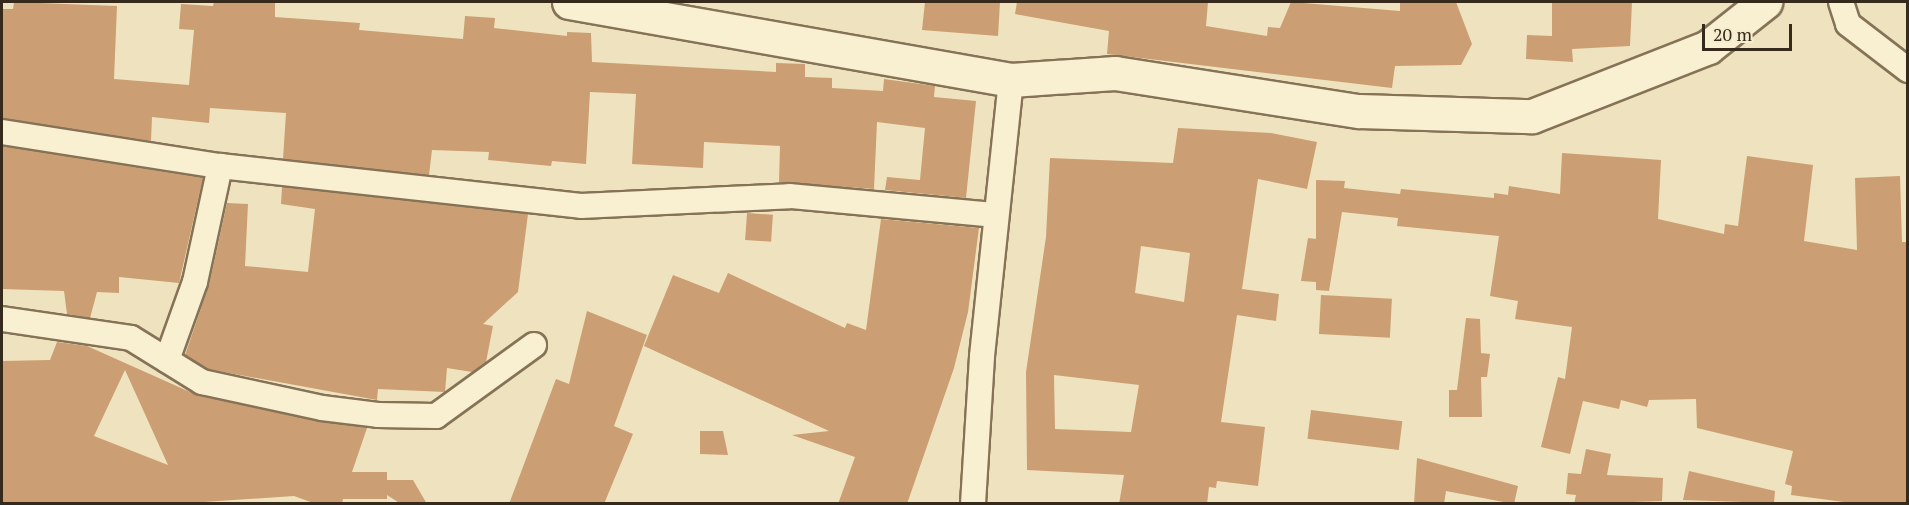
<!DOCTYPE html>
<html>
<head>
<meta charset="utf-8">
<style>
  body { margin:0 }
  #map { position:relative; width:1909px; height:505px; overflow:hidden; background:#eee3be; font-family:"PT Serif",serif }
  div>[style] { position:absolute }
  [style*='--x'] { left:calc(var(--x)*1px); top:calc(var(--y)*1px); width:calc(var(--w)*1px); rotate:calc(var(--a)*1deg) }
  .building>* { inset:0; background:#cc9e73; transform-origin:0 0 }
  .roads { filter:drop-shadow(2px 0 #867357) drop-shadow(-2px 0 #867357) drop-shadow(0 2px #867357) drop-shadow(0 -2px #867357) }
  .street>* { height:24px; margin:-12px; padding:0 12px; transform-origin:12px; border-radius:12px; background:#f9efd1 }
  .secondary>* { height:33px; margin:-16.5px; padding:0 16.5px; transform-origin:16.5px; border-radius:16.5px; background:#f9efd1 }
  span { translate:-50% -50%; white-space:nowrap; text-align:center; line-height:1.15; -webkit-text-stroke:4.5px #f5eccd; paint-order:stroke }
  .frame { position:absolute; inset:0; border:3px solid #352a1b; pointer-events:none }
  .scale { position:absolute; left:1702px; top:24px; width:90px; height:27px; box-sizing:border-box; border:3px solid #352a1b; border-top:0; padding-left:8px; font-size:18px; line-height:21px; white-space:nowrap; color:#352a1b; -webkit-text-stroke:4px #f5eccd; paint-order:stroke }
</style>
</head>
<body>
<div id="map">
  <div class="building">
    <div style="clip-path:polygon(14px 2px,117px 6px,114px 79px,189px 85px,194px 30px,179px 29px,181px 4px,213px 6px,214px 2px,275px 2px,275px 17px,360px 23px,359px 30px,463px 39px,465px 16px,495px 18px,494px 28px,567px 36px,567px 32px,591px 33px,592px 62px,776px 72px,776px 63px,805px 64px,805px 77px,832px 78px,832px 88px,883px 91px,884px 79px,935px 86px,934px 97px,976px 101px,966px 198px,885px 190px,887px 177px,920px 180px,925px 128px,877px 122px,874px 189px,779px 182px,780px 146px,704px 142px,703px 168px,632px 164px,636px 94px,590px 92px,586px 164px,552px 161px,551px 166px,488px 160px,489px 152px,432px 150px,429px 175px,283px 159px,286px 113px,210px 108px,209px 123px,152px 117px,151px 141px,2px 118px,2px 9px,13px 9px)"></div>
    <div style="clip-path:polygon(925px 2px,1000px 2px,998px 36px,922px 30px)"></div>
    <div style="clip-path:polygon(1017px 2px,1208px 2px,1206px 26px,1267px 36px,1268px 27px,1280px 28px,1291px 2px,1400px 11px,1400px 2px,1456px 2px,1472px 44px,1461px 65px,1395px 66px,1392px 88px,1107px 54px,1109px 31px,1015px 14px)"></div>
    <div style="clip-path:polygon(1552px 2px,1632px 2px,1630px 46px,1572px 49px,1573px 62px,1526px 59px,1527px 35px,1552px 36px)"></div>
    <div style="clip-path:polygon(evenodd,1178px 128px,1271px 133px,1317px 142px,1307px 189px,1258px 179px,1242px 289px,1279px 294px,1276px 321px,1237px 315px,1221px 422px,1265px 427px,1258px 486px,1217px 481px,1216px 488px,1209px 487px,1207px 504px,1119px 504px,1124px 475px,1027px 470px,1026px 372px,1046px 237px,1050px 158px,1173px 163px,1178px 128px,1141px 246px,1190px 253px,1184px 302px,1135px 293px,1141px 246px,1178px 128px,1054px 375px,1139px 385px,1131px 432px,1055px 429px,1054px 375px)"></div>
    <div style="clip-path:polygon(2px 146px,203px 178px,179px 283px,119px 277px,119px 293px,97px 292px,90px 318px,67px 314px,64px 291px,2px 289px)"></div>
    <div style="clip-path:polygon(1562px 153px,1661px 160px,1658px 219px,1724px 234px,1725px 224px,1738px 226px,1747px 156px,1813px 165px,1804px 241px,1857px 250px,1855px 178px,1900px 176px,1902px 242px,1908px 242px,1908px 504px,1859px 504px,1791px 495px,1792px 486px,1785px 484px,1793px 451px,1697px 428px,1696px 399px,1649px 400px,1647px 407px,1621px 400px,1619px 409px,1583px 401px,1570px 454px,1541px 447px,1558px 377px,1565px 379px,1572px 327px,1515px 319px,1518px 301px,1490px 296px,1499px 236px,1397px 226px,1398px 218px,1342px 212px,1329px 291px,1316px 290px,1316px 282px,1301px 281px,1308px 238px,1316px 239px,1316px 180px,1345px 181px,1344px 188px,1400px 194px,1401px 189px,1494px 198px,1494px 193px,1508px 195px,1509px 186px,1560px 194px)"></div>
    <div style="clip-path:polygon(282px 187px,528px 214px,518px 292px,483px 324px,493px 326px,486px 362px,472px 372px,447px 368px,445px 392px,378px 389px,377px 400px,207px 369px,185px 355px,209px 285px,227px 203px,248px 204px,245px 266px,308px 272px,315px 209px,281px 204px)"></div>
    <div style="left:747px;top:213px;width:26px;height:27px;rotate:4deg"></div>
    <div style="clip-path:polygon(881px 219px,979px 228px,968px 312px,954px 368px,907px 504px,838px 504px,855px 457px,792px 435px,829px 431px,644px 346px,673px 275px,719px 293px,728px 273px,845px 328px,847px 323px,866px 330px)"></div>
    <div style="left:1321px;top:295px;width:71px;height:39px;rotate:3deg"></div>
    <div style="clip-path:polygon(587px 311px,647px 335px,614px 426px,633px 434px,604px 504px,509px 504px,556px 379px,569px 384px)"></div>
    <div style="clip-path:polygon(1466px 318px,1480px 319px,1481px 353px,1490px 354px,1487px 377px,1481px 377px,1482px 417px,1449px 417px,1449px 390px,1457px 390px)"></div>
    <div style="clip-path:polygon(evenodd,57px 342px,87px 346px,199px 396px,367px 428px,352px 472px,387px 472px,387px 480px,413px 480px,427px 504px,401px 504px,387px 495px,387px 499px,343px 499px,342px 504px,316px 504px,294px 496px,173px 504px,2px 504px,2px 361px,50px 360px,57px 342px,125px 370px,168px 465px,94px 436px,125px 370px)"></div>
    <div style="left:1311px;top:410px;width:92px;height:29px;rotate:7deg"></div>
    <div style="clip-path:polygon(700px 431px,723px 431px,728px 455px,700px 454px)"></div>
    <div style="clip-path:polygon(1586px 449px,1611px 454px,1607px 475px,1663px 478px,1662px 501px,1574px 504px,1576px 495px,1566px 494px,1568px 473px,1581px 474px)"></div>
    <div style="clip-path:polygon(1417px 458px,1518px 486px,1514px 504px,1446px 491px,1444px 504px,1414px 504px)"></div>
    <div style="clip-path:polygon(1689px 471px,1775px 491px,1774px 503px,1683px 500px)"></div>
  </div>
  <div class="roads">
    <div class="street">
      <div style="--x:1841;--y:2;--w:23;--a:72"></div>
      <div style="--x:1848;--y:24;--w:76;--a:37.5"></div>
      <div style="--x:2;--y:132;--w:221;--a:8.9"></div>
      <div style="--x:220;--y:166;--w:363;--a:6.3"></div>
      <div style="--x:581;--y:206;--w:209;--a:-2.7"></div>
      <div style="--x:790;--y:196;--w:206;--a:5.3"></div>
      <div style="--x:2;--y:319;--w:130;--a:8.4"></div>
      <div style="--x:131;--y:338;--w:84;--a:31.8"></div>
      <div style="--x:202;--y:382;--w:123;--a:12.2"></div>
      <div style="--x:322;--y:408;--w:56;--a:7.1"></div>
      <div style="--x:378;--y:415;--w:58;--a:1"></div>
      <div style="--x:436;--y:416;--w:121;--a:-35.9"></div>
      <div style="--x:167;--y:360;--w:83;--a:-70.3"></div>
      <div style="--x:195;--y:282;--w:119;--a:-77.8"></div>
      <div style="--x:973;--y:504;--w:148;--a:-86.5"></div>
      <div style="--x:982;--y:356;--w:278;--a:-84"></div>
    </div>
    <div class="secondary">
      <div style="--x:569;--y:2;--w:449;--a:10"></div>
      <div style="--x:1011;--y:80;--w:104;--a:-3.9"></div>
      <div style="--x:1115;--y:73;--w:247;--a:8.9"></div>
      <div style="--x:1359;--y:111;--w:173;--a:1.7"></div>
      <div style="--x:1532;--y:116;--w:189;--a:-21.4"></div>
      <div style="--x:1708;--y:47;--w:73;--a:-38.3"></div>
    </div>
  </div>
  <div class="frame"></div>
  <div class="scale">20 m</div>
</div>
</body>
</html>
